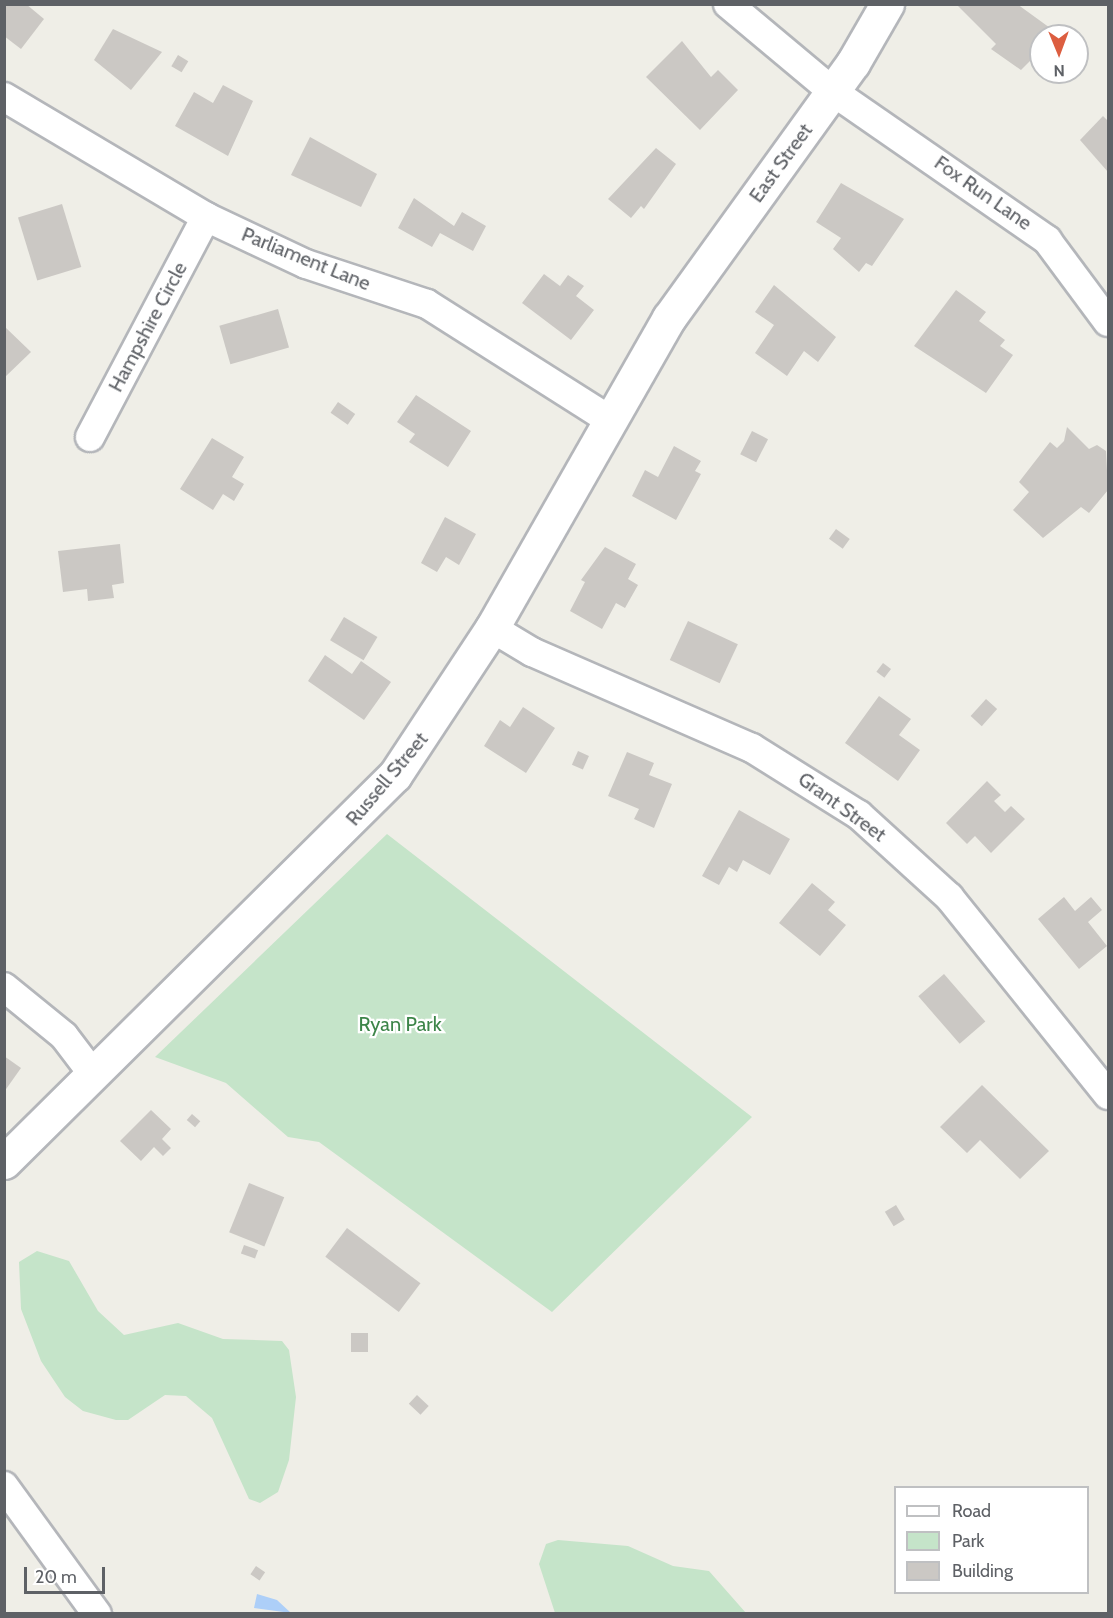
<!DOCTYPE html>
<html>
<head>
<meta charset="utf-8">
<style>
  body { margin:0 }
  #map { position:relative; width:1113px; height:1618px; overflow:hidden; background:#efeee7; font-family:Cabin,sans-serif }
  div>[style] { position:absolute }
  [style*='--x'] { left:calc(var(--x)*1px); top:calc(var(--y)*1px); width:calc(var(--w)*1px); rotate:calc(var(--a)*1deg) }
  .green>* { inset:0; background:#c5e4c9 }
  .water>* { inset:0; background:#adcff8 }
  .building>* { inset:0; background:#cbc8c4; transform-origin:0 0 }
  .roads { filter:drop-shadow(2px 0 #b4b6ba) drop-shadow(-2px 0 #b4b6ba) drop-shadow(0 2px #b4b6ba) drop-shadow(0 -2px #b4b6ba) }
  .minor>* { height:28px; margin:-14px; padding:0 14px; transform-origin:14px; border-radius:14px; background:#fff }
  .tertiary>* { height:33px; margin:-16.5px; padding:0 16.5px; transform-origin:16.5px; border-radius:16.5px; background:#fff }
  span { translate:-50% -50%; white-space:nowrap; text-align:center; line-height:1.15; -webkit-text-stroke:4.5px #fff; paint-order:stroke }
  .street-label { font-size:20px; color:#5e6166 }
  .park-label { font-size:20px; color:#3d8549 }
  .frame { position:absolute; inset:0; border:6px solid #5e6166; pointer-events:none }
  .legend { position:absolute; left:894px; top:1486px; width:195px; height:108px; box-sizing:border-box; background:#fff; border:2px solid #bfc0c2; margin:0; padding:8px 10px; list-style:none; font-size:18px; color:#5e6166 }
  .legend li { display:flex; align-items:center; gap:12px; height:30px }
  .legend b { width:30px; border:2px solid #bfc0c2 }
  .north { position:absolute; left:1029px; top:24px; width:60px; height:60px; box-sizing:border-box; background:#fff; border:2px solid #bfc0c2; border-radius:50%; rotate:179deg; font-size:16px; font-weight:700; line-height:24px; text-align:center; color:#5e6166 }
  .north::after { content:''; display:block; margin:auto; width:21px; height:27px; background:#dc5e40; clip-path:polygon(50% 0,100% 100%,50% 72%,0 100%) }
  .scale { position:absolute; left:24px; top:1567px; width:81px; height:27px; box-sizing:border-box; border:3px solid #5e6166; border-top:0; padding-left:8px; font-size:18px; line-height:21px; white-space:nowrap; color:#5e6166; -webkit-text-stroke:4px #fff; paint-order:stroke }
</style>
</head>
<body>
<div id="map">
  <div class="green">
    <div style="clip-path:polygon(387px 834px,752px 1117px,552px 1312px,319px 1142px,288px 1137px,226px 1083px,155px 1057px)"></div>
    <div style="clip-path:polygon(37px 1251px,69px 1261px,98px 1311px,124px 1335px,178px 1323px,223px 1339px,282px 1341px,289px 1350px,296px 1397px,289px 1460px,278px 1492px,260px 1503px,249px 1499px,212px 1418px,186px 1396px,165px 1395px,128px 1420px,116px 1420px,83px 1411px,65px 1397px,41px 1361px,21px 1309px,19px 1262px)"></div>
    <div style="clip-path:polygon(558px 1540px,628px 1546px,673px 1566px,709px 1571px,746px 1613px,555px 1613px,539px 1564px,546px 1544px)"></div>
  </div>
  <div class="water">
    <div style="clip-path:polygon(257px 1594px,277px 1600px,291px 1613px,254px 1608px)"></div>
  </div>
  <div class="building">
    <div style="clip-path:polygon(4px 4px,26px 4px,44px 19px,21px 49px,4px 36px)"></div>
    <div style="clip-path:polygon(956px 4px,1017px 4px,1057px 33px,1041px 36px,1041px 50px,1021px 70px,991px 49px,996px 44px)"></div>
    <div style="clip-path:polygon(113px 29px,162px 52px,131px 90px,94px 60px)"></div>
    <div style="clip-path:polygon(682px 41px,711px 77px,718px 70px,738px 90px,700px 130px,646px 77px)"></div>
    <div style="left:178px;top:55px;width:12px;height:13px;rotate:31deg"></div>
    <div style="clip-path:polygon(223px 85px,253px 101px,228px 156px,175px 126px,194px 92px,213px 103px)"></div>
    <div style="clip-path:polygon(1103px 116px,1108px 121px,1108px 172px,1080px 140px)"></div>
    <div style="clip-path:polygon(310px 137px,377px 174px,361px 207px,291px 175px)"></div>
    <div style="clip-path:polygon(656px 148px,676px 164px,644px 209px,641px 206px,631px 218px,608px 199px)"></div>
    <div style="clip-path:polygon(841px 183px,904px 219px,872px 266px,866px 263px,859px 272px,833px 249px,841px 238px,816px 222px)"></div>
    <div style="clip-path:polygon(414px 198px,454px 226px,462px 212px,486px 226px,473px 251px,440px 233px,432px 247px,398px 228px)"></div>
    <div style="left:62px;top:204px;width:66px;height:46px;rotate:73deg"></div>
    <div style="clip-path:polygon(544px 274px,560px 286px,568px 275px,584px 286px,576px 296px,594px 310px,571px 340px,522px 303px)"></div>
    <div style="clip-path:polygon(774px 285px,836px 337px,818px 362px,804px 351px,787px 376px,755px 353px,774px 325px,755px 312px)"></div>
    <div style="clip-path:polygon(956px 290px,986px 312px,979px 321px,1005px 340px,1000px 346px,1013px 355px,986px 393px,914px 346px)"></div>
    <div style="left:278px;top:309px;width:40px;height:61px;rotate:74deg"></div>
    <div style="clip-path:polygon(4px 326px,31px 352px,4px 378px)"></div>
    <div style="clip-path:polygon(416px 395px,471px 431px,448px 467px,409px 442px,415px 434px,397px 422px)"></div>
    <div style="left:338px;top:402px;width:21px;height:13px;rotate:35deg"></div>
    <div style="clip-path:polygon(1067px 427px,1089px 449px,1097px 445px,1106px 451px,1108px 490px,1089px 513px,1081px 507px,1043px 538px,1013px 510px,1029px 492px,1019px 482px,1050px 442px,1057px 448px,1064px 441px)"></div>
    <div style="left:752px;top:431px;width:18px;height:26px;rotate:27deg"></div>
    <div style="clip-path:polygon(212px 438px,244px 457px,232px 477px,244px 484px,234px 501px,223px 494px,213px 510px,180px 489px)"></div>
    <div style="clip-path:polygon(674px 446px,701px 461px,695px 471px,701px 474px,676px 520px,632px 496px,645px 470px,658px 477px)"></div>
    <div style="clip-path:polygon(445px 517px,476px 534px,459px 565px,446px 557px,437px 572px,421px 563px)"></div>
    <div style="left:836px;top:529px;width:17px;height:12px;rotate:36deg"></div>
    <div style="clip-path:polygon(120px 544px,124px 583px,112px 585px,114px 598px,88px 601px,87px 589px,63px 592px,58px 551px)"></div>
    <div style="clip-path:polygon(605px 547px,636px 564px,628px 579px,638px 585px,625px 608px,616px 603px,602px 629px,570px 611px,585px 582px,581px 580px)"></div>
    <div style="left:344px;top:617px;width:39px;height:27px;rotate:31deg"></div>
    <div style="left:688px;top:621px;width:55px;height:43px;rotate:25deg"></div>
    <div style="clip-path:polygon(325px 655px,352px 674px,361px 661px,391px 682px,364px 720px,308px 681px)"></div>
    <div style="left:883px;top:663px;width:10px;height:11px;rotate:37deg"></div>
    <div style="clip-path:polygon(879px 696px,911px 719px,899px 735px,920px 750px,898px 781px,845px 743px)"></div>
    <div style="left:986px;top:699px;width:15px;height:23px;rotate:42deg"></div>
    <div style="clip-path:polygon(523px 707px,555px 728px,526px 773px,484px 746px,500px 720px,510px 727px)"></div>
    <div style="left:578px;top:751px;width:12px;height:15px;rotate:24deg"></div>
    <div style="clip-path:polygon(627px 752px,654px 763px,649px 775px,672px 784px,654px 828px,634px 819px,639px 809px,608px 796px)"></div>
    <div style="clip-path:polygon(987px 781px,1001px 795px,994px 801px,1005px 812px,1011px 806px,1025px 819px,991px 853px,975px 836px,967px 844px,946px 823px)"></div>
    <div style="clip-path:polygon(739px 810px,790px 839px,770px 875px,743px 860px,737px 872px,729px 867px,719px 885px,702px 876px)"></div>
    <div style="clip-path:polygon(812px 883px,835px 902px,828px 910px,846px 925px,820px 956px,779px 923px)"></div>
    <div style="clip-path:polygon(1064px 897px,1075px 911px,1091px 897px,1102px 910px,1088px 922px,1107px 946px,1079px 969px,1038px 919px)"></div>
    <div style="left:944px;top:974px;width:63px;height:34px;rotate:49deg"></div>
    <div style="clip-path:polygon(4px 1056px,21px 1068px,4px 1092px)"></div>
    <div style="clip-path:polygon(982px 1085px,1049px 1151px,1020px 1179px,980px 1140px,967px 1153px,940px 1127px)"></div>
    <div style="clip-path:polygon(151px 1110px,171px 1129px,162px 1139px,171px 1148px,163px 1156px,154px 1147px,141px 1161px,120px 1141px)"></div>
    <div style="left:192px;top:1114px;width:11px;height:8px;rotate:41deg"></div>
    <div style="left:249px;top:1183px;width:38px;height:53px;rotate:22deg"></div>
    <div style="left:896px;top:1205px;width:17px;height:13px;rotate:59deg"></div>
    <div style="left:347px;top:1228px;width:92px;height:36px;rotate:37deg"></div>
    <div style="left:244px;top:1245px;width:15px;height:9px;rotate:20deg"></div>
    <div style="left:351px;top:1333px;width:17px;height:19px"></div>
    <div style="left:417px;top:1395px;width:16px;height:12px;rotate:43deg"></div>
    <div style="left:256px;top:1566px;width:11px;height:10px;rotate:34deg"></div>
  </div>
  <div class="roads">
    <div class="minor">
      <div style="--x:728;--y:4;--w:136;--a:39.9"></div>
      <div style="--x:832;--y:91;--w:262;--a:34.7"></div>
      <div style="--x:1047;--y:240;--w:102;--a:53.4"></div>
      <div style="--x:4;--y:97;--w:235;--a:30.7"></div>
      <div style="--x:206;--y:217;--w:110;--a:25.2"></div>
      <div style="--x:306;--y:264;--w:127;--a:18.3"></div>
      <div style="--x:427;--y:304;--w:214;--a:32.4"></div>
      <div style="--x:90;--y:437;--w:249;--a:-62.2"></div>
      <div style="--x:492;--y:628;--w:47;--a:31"></div>
      <div style="--x:532;--y:652;--w:240;--a:23.6"></div>
      <div style="--x:752;--y:748;--w:126;--a:32.1"></div>
      <div style="--x:859;--y:815;--w:122;--a:42.3"></div>
      <div style="--x:949;--y:897;--w:254;--a:51.2"></div>
      <div style="--x:4;--y:987;--w:77;--a:39.2"></div>
      <div style="--x:64;--y:1036;--w:48;--a:52.7"></div>
      <div style="--x:4;--y:1486;--w:158;--a:54"></div>
    </div>
    <div class="tertiary">
      <div style="--x:4;--y:1162;--w:550;--a:-44.71"></div>
      <div style="--x:395;--y:775;--w:176;--a:-56.6"></div>
      <div style="--x:492;--y:628;--w:357;--a:-60.3"></div>
      <div style="--x:669;--y:318;--w:314;--a:-54.2"></div>
      <div style="--x:853;--y:63;--w:68;--a:-60"></div>
    </div>
  </div>
  <div class="street-label">
    <span style="left:781px;top:163px;rotate:-54deg">East Street</span>
    <span style="left:983px;top:193px;rotate:35deg">Fox Run Lane</span>
    <span style="left:306px;top:259px;rotate:22deg">Parliament Lane</span>
    <span style="left:148px;top:327px;rotate:-62deg">Hampshire Circle</span>
    <span style="left:387px;top:779px;rotate:-50deg">Russell Street</span>
    <span style="left:842px;top:807px;rotate:36deg">Grant Street</span>
  </div>
  <div class="park-label">
    <span style="left:400px;top:1024px">Ryan Park</span>
  </div>
  <div class="frame"></div>
  <ul class="legend">
  <li><b style="height:8px;background:#fff"></b>Road</li>
  <li><b style="height:16px;background:#c5e4c9"></b>Park</li>
  <li><b style="height:16px;background:#cbc8c4"></b>Building</li>
  </ul>
  <div class="north">N</div>
  <div class="scale">20 m</div>
</div>
</body>
</html>
